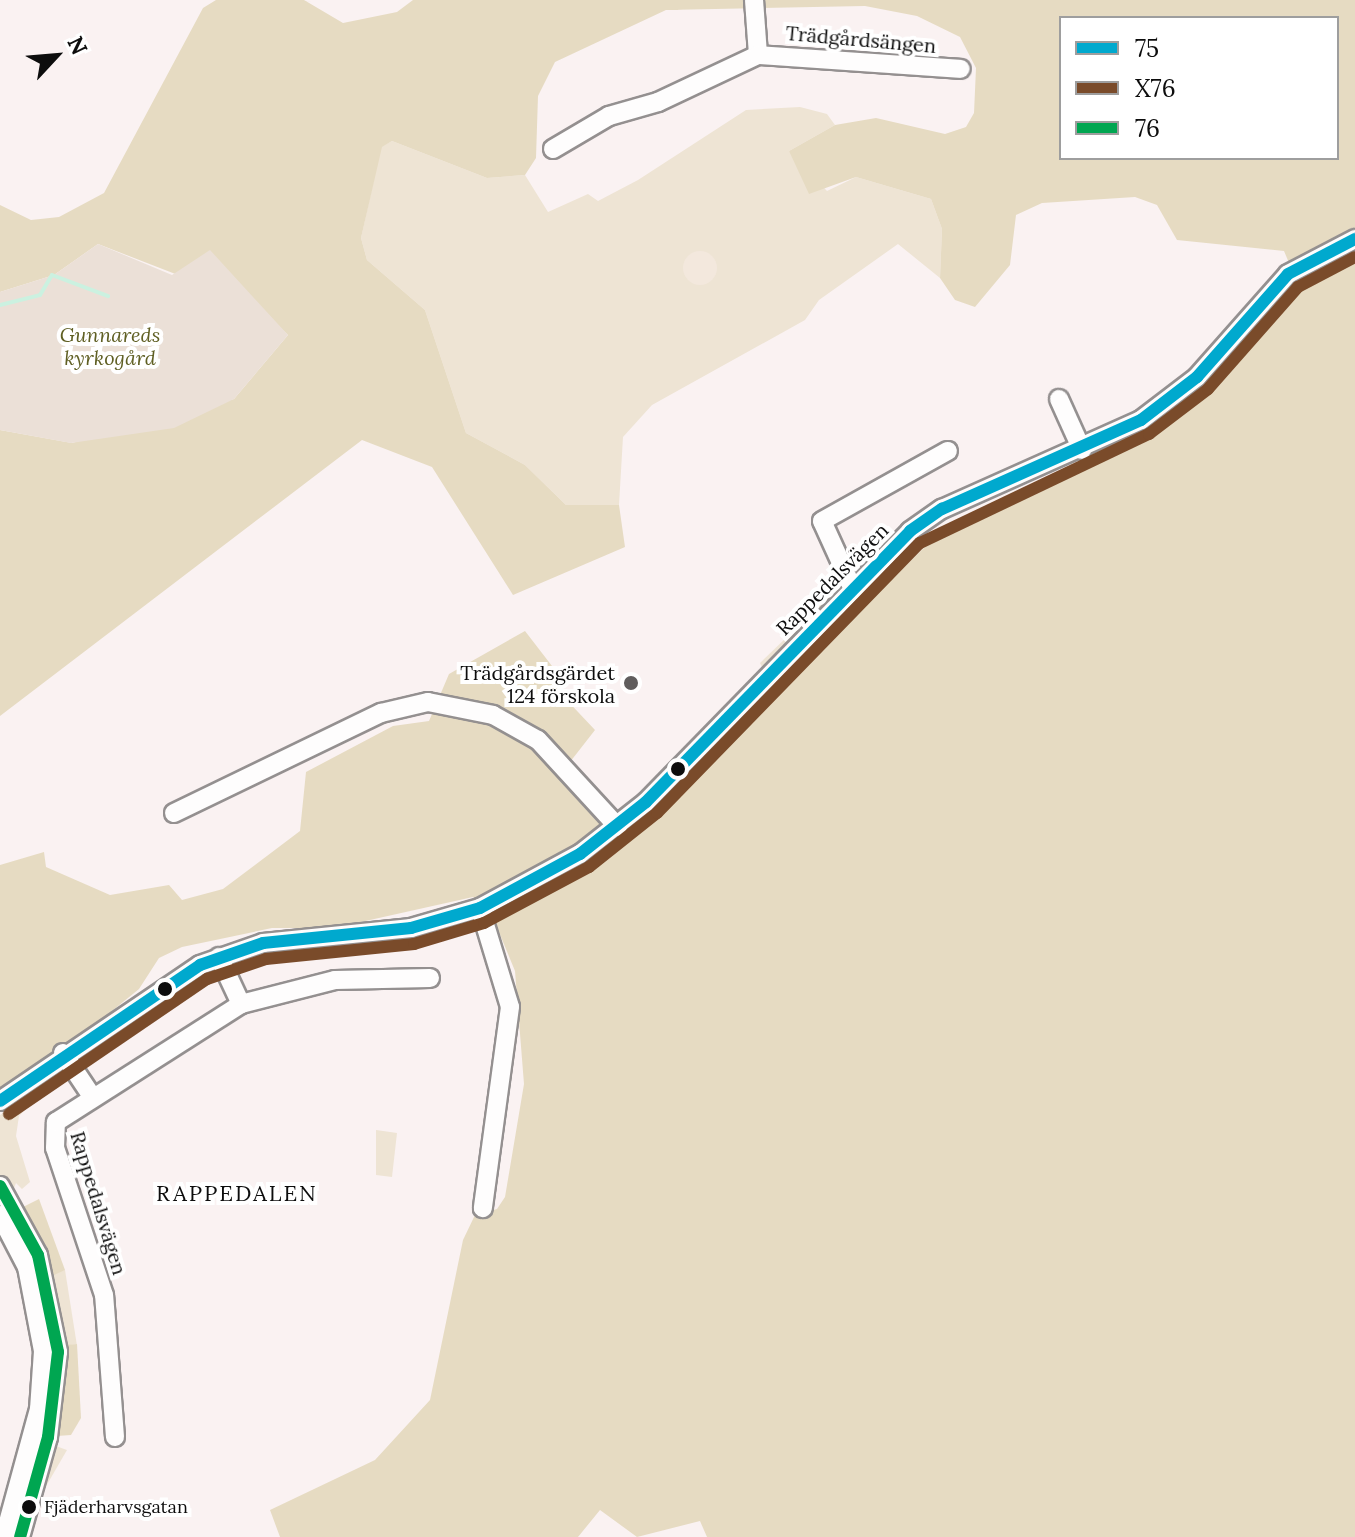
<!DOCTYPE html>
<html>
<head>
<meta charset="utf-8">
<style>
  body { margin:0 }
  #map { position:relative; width:1355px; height:1537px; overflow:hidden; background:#faf2f2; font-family:Lora,serif }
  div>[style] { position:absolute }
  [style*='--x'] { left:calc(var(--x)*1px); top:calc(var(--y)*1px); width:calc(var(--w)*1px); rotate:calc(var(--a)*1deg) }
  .green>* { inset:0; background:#eee4d4; transform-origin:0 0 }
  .forest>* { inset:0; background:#e6dbc2 }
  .cemetery>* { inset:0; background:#ebe0d7 }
  .pitch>* { inset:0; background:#f3e8dd }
  .round { border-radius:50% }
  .stream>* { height:4px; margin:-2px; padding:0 2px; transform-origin:2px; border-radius:2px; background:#cbf1e0 }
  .roads { filter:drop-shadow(2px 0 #949090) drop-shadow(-2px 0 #949090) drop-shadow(0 2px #949090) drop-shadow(0 -2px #949090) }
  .minor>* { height:18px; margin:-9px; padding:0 9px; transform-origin:9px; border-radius:9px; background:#fefdfd }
  .bus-1>* { height:12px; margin:-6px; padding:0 6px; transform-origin:6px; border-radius:6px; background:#00a9ce }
  .bus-2>* { height:12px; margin:-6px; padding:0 6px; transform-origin:6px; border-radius:6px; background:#7a4b2a }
  .bus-3>* { height:12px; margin:-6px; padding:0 6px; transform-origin:6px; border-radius:6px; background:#00a651 }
  .dots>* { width:22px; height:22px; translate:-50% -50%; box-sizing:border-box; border:4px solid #fff; border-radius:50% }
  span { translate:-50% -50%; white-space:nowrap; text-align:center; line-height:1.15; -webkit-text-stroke:8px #fff; paint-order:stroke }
  .bus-label { font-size:18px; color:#0d0d0d }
  .left { translate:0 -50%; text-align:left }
  .street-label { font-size:20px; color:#0d0d0d }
  .park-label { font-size:20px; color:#5f5f23; font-style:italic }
  .poi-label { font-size:20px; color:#0d0d0d }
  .right { translate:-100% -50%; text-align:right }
  .neighbourhood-label { font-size:22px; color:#0d0d0d; letter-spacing:2px }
  .legend { position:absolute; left:1059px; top:16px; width:280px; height:144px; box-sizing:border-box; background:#fff; border:2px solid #9e9e9e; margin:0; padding:10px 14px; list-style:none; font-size:24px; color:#0d0d0d }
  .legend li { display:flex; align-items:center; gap:16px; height:40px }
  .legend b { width:40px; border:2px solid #9e9e9e }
  .north { position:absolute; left:16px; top:16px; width:80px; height:80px; -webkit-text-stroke:6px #fff; paint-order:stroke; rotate:64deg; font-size:22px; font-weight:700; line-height:32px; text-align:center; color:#0d0d0d }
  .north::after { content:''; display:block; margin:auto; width:28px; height:36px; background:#0d0d0d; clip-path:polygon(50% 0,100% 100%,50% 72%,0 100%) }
</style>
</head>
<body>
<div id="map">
  <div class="green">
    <div style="clip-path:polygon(800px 107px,827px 114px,835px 125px,789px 151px,827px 191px,856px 177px,931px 199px,942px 229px,940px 278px,898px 244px,819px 300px,805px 320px,652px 405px,623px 437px,619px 505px,566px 505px,525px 465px,466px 433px,425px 310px,367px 260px,361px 238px,381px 147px,392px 141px,487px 178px,525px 175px,548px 212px,588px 194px,598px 201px,638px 180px,746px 110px)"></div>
    <div style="clip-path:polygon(841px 585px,840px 591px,762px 667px,760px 663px)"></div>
    <div style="clip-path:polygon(404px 934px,405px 942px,301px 950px,233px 965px,257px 952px)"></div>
    <div style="clip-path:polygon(64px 1071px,19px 1116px,16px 1136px,30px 1182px,22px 1189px,16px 1183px,12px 1193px,0 1175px,0 1115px)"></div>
    <div style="clip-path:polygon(376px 1130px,397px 1133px,392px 1177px,376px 1175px)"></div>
    <div style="left:65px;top:1270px;width:75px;height:12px;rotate:81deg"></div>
    <div style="clip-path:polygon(53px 1445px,67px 1450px,45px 1488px,46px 1470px)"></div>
  </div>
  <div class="forest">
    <div style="clip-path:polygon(evenodd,216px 0,304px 0,343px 23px,397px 12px,413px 0,1355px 0,1355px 1537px,707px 1537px,700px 1521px,637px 1537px,600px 1510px,578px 1537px,280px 1537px,270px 1510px,375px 1460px,430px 1400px,463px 1240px,475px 1215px,497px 1209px,505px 1197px,524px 1084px,515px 971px,494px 920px,473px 897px,334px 928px,272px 928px,182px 947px,159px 958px,139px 989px,96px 1024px,0 1089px,0 865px,44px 852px,46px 867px,110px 895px,169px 885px,182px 900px,223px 889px,300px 831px,306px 772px,393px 726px,429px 721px,449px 674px,525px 631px,552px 666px,562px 695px,595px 730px,563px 771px,618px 849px,940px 532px,1088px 467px,1209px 390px,1297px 282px,1284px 251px,1177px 240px,1157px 205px,1135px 197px,1042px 203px,1016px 215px,1010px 265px,975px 307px,955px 300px,940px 278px,942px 229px,931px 199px,856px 177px,809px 194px,789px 151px,835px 125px,876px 118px,945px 134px,966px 127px,974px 113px,976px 68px,960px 37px,917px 16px,865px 6px,666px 10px,555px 62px,538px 96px,536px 158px,525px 175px,487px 178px,392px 141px,382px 147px,361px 238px,367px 260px,425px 310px,466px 433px,525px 465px,566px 505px,619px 505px,625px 547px,513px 595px,432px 467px,362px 440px,0 716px,0 430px,72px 443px,234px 399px,288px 335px,258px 306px,98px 244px,54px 275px,0 292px,0 205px,31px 220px,59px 217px,104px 193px,203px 8px,216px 0,1061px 18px,1337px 18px,1337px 158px,1061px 158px,1061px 18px)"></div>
    <div style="clip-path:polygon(39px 1199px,65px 1270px,54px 1275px,23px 1207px)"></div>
    <div style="clip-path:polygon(77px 1344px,81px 1418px,71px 1435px,57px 1436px,66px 1345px)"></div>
  </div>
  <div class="cemetery">
    <div style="clip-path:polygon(98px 244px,172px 275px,210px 250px,288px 335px,234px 399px,174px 428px,71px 443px,0 430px,0 292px,54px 275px)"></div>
  </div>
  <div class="pitch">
    <div class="round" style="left:683px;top:251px;width:34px;height:34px"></div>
  </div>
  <div class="stream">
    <div style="--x:0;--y:305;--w:41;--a:-14"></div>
    <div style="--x:40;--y:295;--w:23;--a:-59"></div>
    <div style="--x:52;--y:275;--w:60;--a:20.6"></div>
  </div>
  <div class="roads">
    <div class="minor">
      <div style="--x:754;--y:0;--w:55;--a:85.8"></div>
      <div style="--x:553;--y:149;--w:65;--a:-30.5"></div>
      <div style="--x:609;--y:116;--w:51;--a:-15.9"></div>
      <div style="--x:658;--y:102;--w:110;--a:-25.2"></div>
      <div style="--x:758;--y:55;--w:203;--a:3.9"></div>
      <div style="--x:1059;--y:399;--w:56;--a:65.7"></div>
      <div style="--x:852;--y:587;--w:72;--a:-114.4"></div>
      <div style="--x:822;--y:521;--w:144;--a:-29.1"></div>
      <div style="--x:174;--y:813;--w:230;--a:-25.8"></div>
      <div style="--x:381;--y:713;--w:48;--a:-13.2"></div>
      <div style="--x:428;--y:702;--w:66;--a:11.3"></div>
      <div style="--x:493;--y:715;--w:51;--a:29.1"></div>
      <div style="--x:538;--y:740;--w:118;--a:47.4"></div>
      <div style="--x:480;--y:908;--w:103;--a:73.1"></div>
      <div style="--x:510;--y:1007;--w:203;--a:97.7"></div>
      <div style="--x:219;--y:957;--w:52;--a:64.9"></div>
      <div style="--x:63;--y:1053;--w:50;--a:56.3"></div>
      <div style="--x:0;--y:1101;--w:242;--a:-34.2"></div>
      <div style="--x:200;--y:965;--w:67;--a:-19.2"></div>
      <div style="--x:263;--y:943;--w:149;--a:-5.8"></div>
      <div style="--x:411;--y:928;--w:72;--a:-16.2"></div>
      <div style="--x:480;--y:908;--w:114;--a:-28.4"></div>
      <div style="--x:580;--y:854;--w:84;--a:-38.2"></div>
      <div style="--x:646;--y:802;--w:378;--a:-45.7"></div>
      <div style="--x:910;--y:531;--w:39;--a:-35"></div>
      <div style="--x:942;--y:509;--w:218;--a:-24.1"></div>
      <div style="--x:1141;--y:420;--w:71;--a:-37.5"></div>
      <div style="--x:1197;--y:377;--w:137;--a:-48.5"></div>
      <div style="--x:1288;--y:274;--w:76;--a:-27.6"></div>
      <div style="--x:0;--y:1186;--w:79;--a:61.2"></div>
      <div style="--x:38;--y:1255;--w:99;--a:78.3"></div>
      <div style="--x:58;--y:1352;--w:86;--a:96.7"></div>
      <div style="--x:48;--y:1437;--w:104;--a:105.6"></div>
      <div style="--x:0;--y:1215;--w:59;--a:62.6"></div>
      <div style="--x:27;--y:1267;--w:86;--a:79.2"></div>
      <div style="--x:43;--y:1351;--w:58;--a:93.9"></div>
      <div style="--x:39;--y:1409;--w:133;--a:105.3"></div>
      <div style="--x:115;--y:1437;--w:142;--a:-94.4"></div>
      <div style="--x:104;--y:1295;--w:155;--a:-108.4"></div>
      <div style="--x:55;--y:1148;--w:26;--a:-88"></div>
      <div style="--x:56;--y:1122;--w:219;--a:-32.5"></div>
      <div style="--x:241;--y:1004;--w:97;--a:-14.3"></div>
      <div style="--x:335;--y:980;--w:95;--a:-1.2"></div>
    </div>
  </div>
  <div class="bus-1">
    <div style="--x:0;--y:1101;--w:242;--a:-34.2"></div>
    <div style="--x:200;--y:965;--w:67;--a:-19.2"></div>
    <div style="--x:263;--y:943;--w:149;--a:-5.8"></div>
    <div style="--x:411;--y:928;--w:72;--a:-16.2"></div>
    <div style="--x:480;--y:908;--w:114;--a:-28.4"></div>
    <div style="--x:580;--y:854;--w:84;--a:-38.2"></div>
    <div style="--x:646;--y:802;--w:378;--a:-45.7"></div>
    <div style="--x:910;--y:531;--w:39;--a:-35"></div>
    <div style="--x:942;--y:509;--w:218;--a:-24.1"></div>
    <div style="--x:1141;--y:420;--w:71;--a:-37.5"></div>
    <div style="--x:1197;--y:377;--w:137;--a:-48.5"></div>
    <div style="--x:1288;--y:274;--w:76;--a:-27.6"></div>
  </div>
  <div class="bus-2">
    <div style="--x:9;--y:1114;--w:240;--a:-34.3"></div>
    <div style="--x:207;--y:979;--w:62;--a:-18.7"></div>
    <div style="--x:266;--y:959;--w:149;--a:-5.8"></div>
    <div style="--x:414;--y:944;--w:73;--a:-16.7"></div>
    <div style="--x:484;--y:923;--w:119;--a:-28.1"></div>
    <div style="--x:589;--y:867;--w:87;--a:-38.5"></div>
    <div style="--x:657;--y:813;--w:377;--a:-45.8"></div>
    <div style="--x:920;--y:543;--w:254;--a:-25.5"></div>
    <div style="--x:1149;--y:434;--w:74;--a:-37.3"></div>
    <div style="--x:1208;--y:389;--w:136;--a:-48.6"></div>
    <div style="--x:1298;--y:287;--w:64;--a:-27.8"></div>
  </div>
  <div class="bus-3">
    <div style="--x:0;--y:1186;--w:79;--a:61.2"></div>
    <div style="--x:38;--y:1255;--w:99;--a:78.3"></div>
    <div style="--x:58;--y:1352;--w:86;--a:96.7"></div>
    <div style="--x:48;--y:1437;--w:104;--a:105.6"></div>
  </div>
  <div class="dots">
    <div style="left:631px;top:683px;background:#605d5d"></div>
    <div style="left:678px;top:769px;background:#0d0d0d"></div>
    <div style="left:165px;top:989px;background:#0d0d0d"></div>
    <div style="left:29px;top:1507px;background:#0d0d0d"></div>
  </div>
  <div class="bus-label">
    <span class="left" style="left:44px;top:1507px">Fjäderharvsgatan</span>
  </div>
  <div class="street-label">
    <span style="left:861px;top:39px;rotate:5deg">Trädgårdsängen</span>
    <span style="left:832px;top:579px;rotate:-45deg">Rappedalsvägen</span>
    <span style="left:99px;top:1203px;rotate:73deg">Rappedalsvägen</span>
  </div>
  <div class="park-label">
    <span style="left:110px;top:346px">Gunnareds<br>kyrkogård</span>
  </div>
  <div class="poi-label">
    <span class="right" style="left:615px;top:684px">Trädgårdsgärdet<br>124 förskola</span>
  </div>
  <div class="neighbourhood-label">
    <span style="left:237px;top:1194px">RAPPEDALEN</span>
  </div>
  <ul class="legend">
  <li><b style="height:10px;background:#00a9ce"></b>75</li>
  <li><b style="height:10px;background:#7a4b2a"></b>X76</li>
  <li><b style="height:10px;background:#00a651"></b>76</li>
  </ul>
  <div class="north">N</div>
</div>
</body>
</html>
